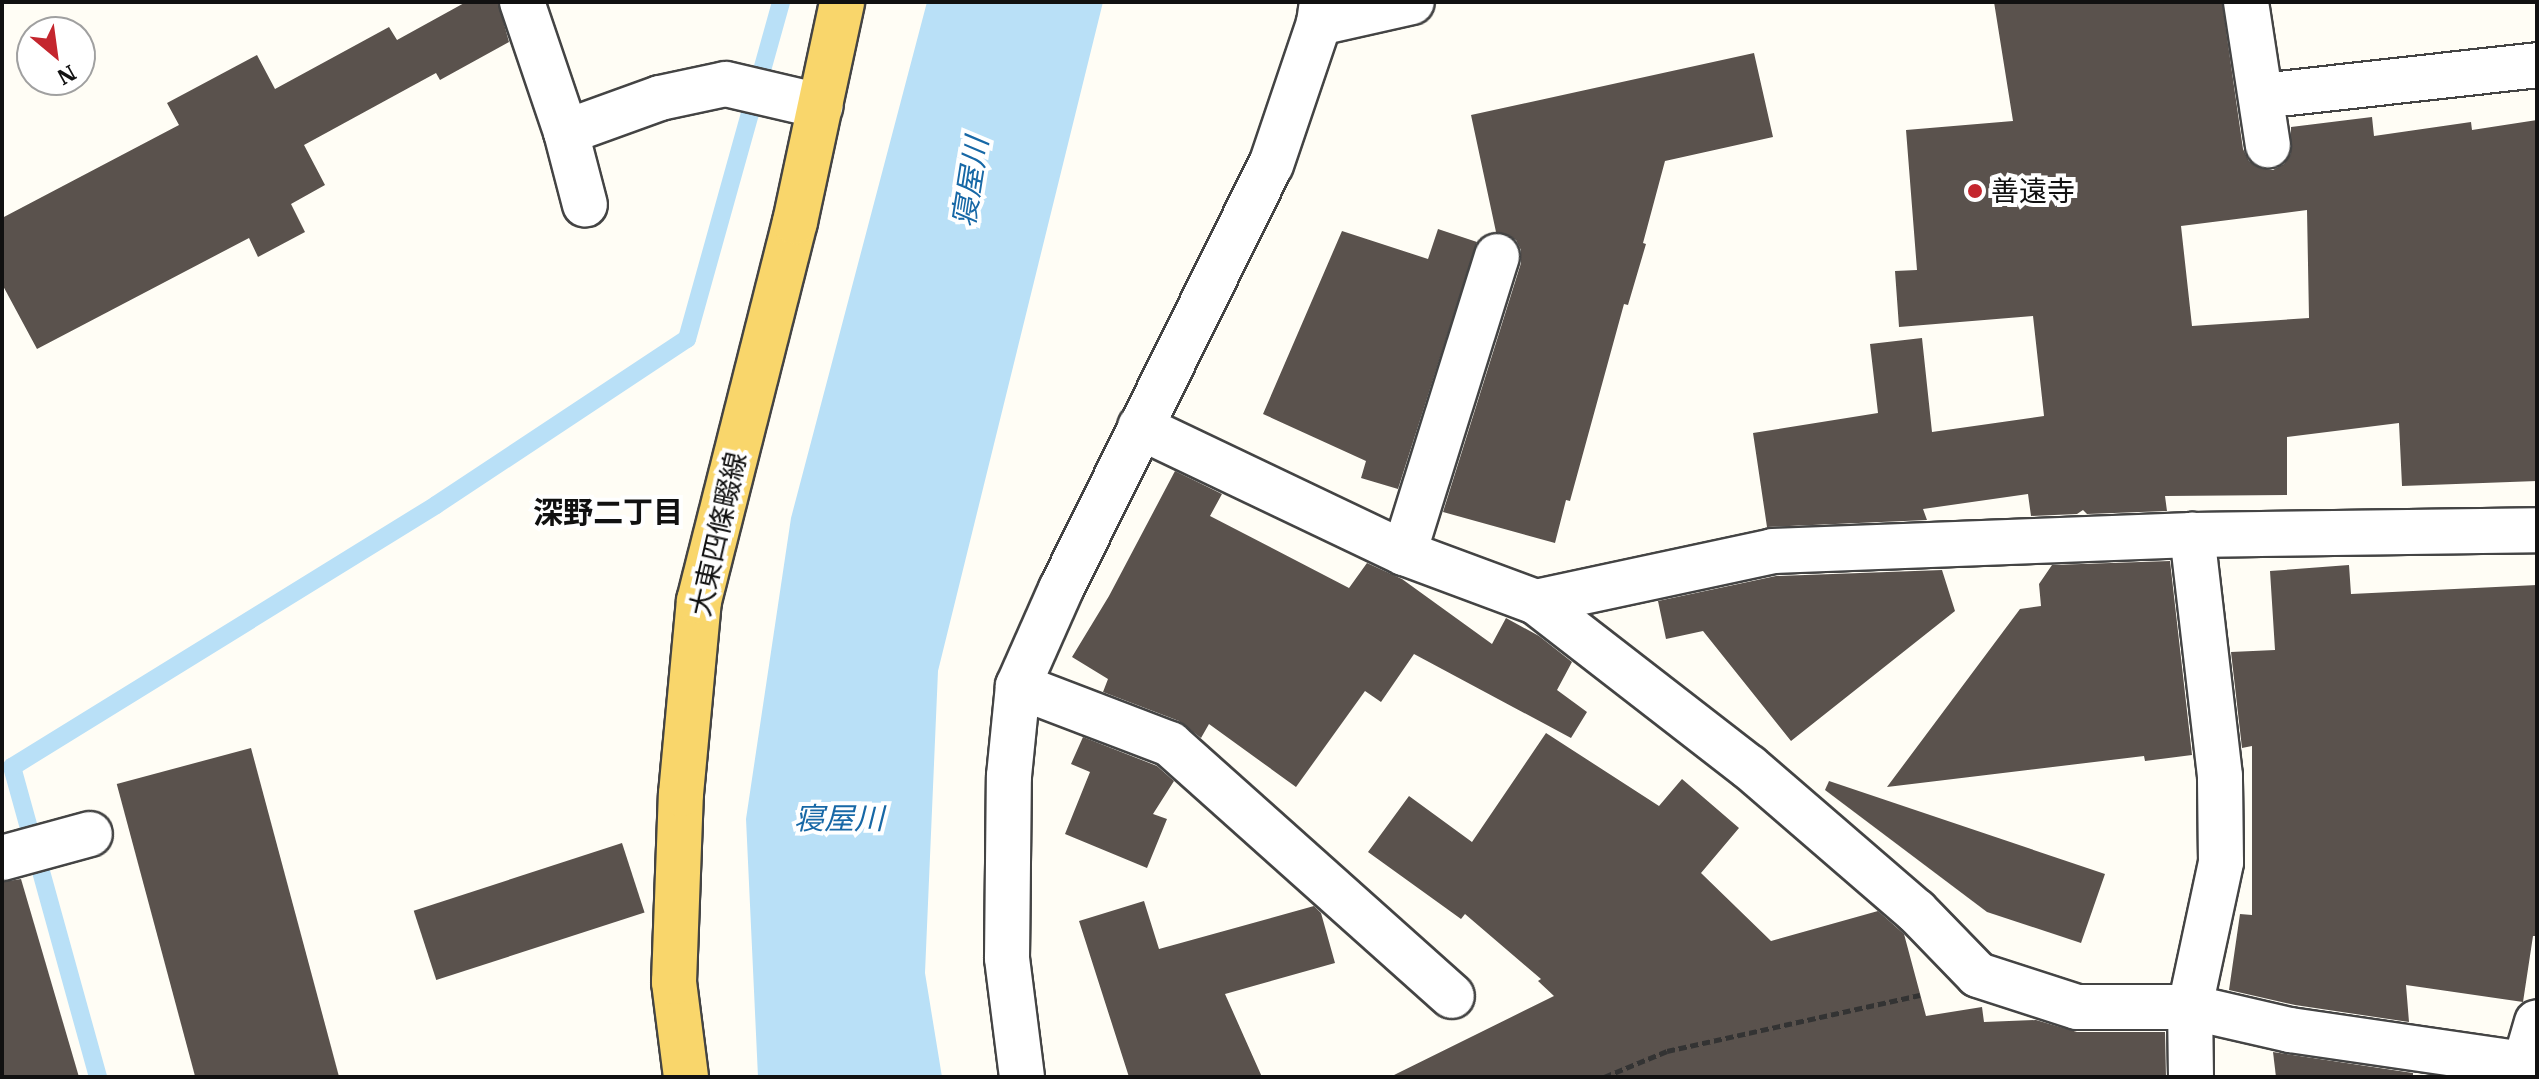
<!DOCTYPE html>
<html>
<head>
<meta charset="utf-8">
<style>
  body { margin:0 }
  #map { position:relative; width:2539px; height:1079px; overflow:hidden; background:#fffdf5; font-family:"IBM Plex Serif","Noto Sans JP",serif }
  div>[style] { position:absolute }
  [style*='--x'] { left:calc(var(--x)*1px); top:calc(var(--y)*1px); width:calc(var(--w)*1px); rotate:calc(var(--a)*1deg) }
  .water>* { inset:0; background:#b9e0f7 }
  .stream>* { height:18px; margin:-9px; padding:0 9px; transform-origin:9px; border-radius:9px; background:#b9e0f7 }
  .building>* { inset:0; background:#5a524d; transform-origin:0 0 }
  .path>* { height:5px; margin-top:-2.5px; transform-origin:0; background:repeating-linear-gradient(90deg,#333 0 8px,transparent 0 12px) }
  .roads { filter:drop-shadow(2px 0 #444) drop-shadow(-2px 0 #444) drop-shadow(0 2px #444) drop-shadow(0 -2px #444) }
  .minor>* { height:44px; margin:-22px; padding:0 22px; transform-origin:22px; border-radius:22px; background:#fff }
  .major>* { height:44px; margin:-22px; padding:0 22px; transform-origin:22px; border-radius:22px; background:#f9d66b }
  .dots>* { width:22px; height:22px; translate:-50% -50%; box-sizing:border-box; border:4px solid #fff; border-radius:50% }
  span { translate:-50% -50%; white-space:nowrap; text-align:center; line-height:1.15; -webkit-text-stroke:8px #fff; paint-order:stroke }
  .poi-label { font-size:28px; color:#111 }
  .left { translate:0 -50%; text-align:left }
  .street-label { font-size:28px; color:#111 }
  .water-label { font-size:30px; color:#1768a6; font-style:italic }
  .neighbourhood-label { font-size:30px; color:#111; font-weight:700 }
  .frame { position:absolute; inset:0; border:4px solid #111; pointer-events:none }
  .north { position:absolute; left:16px; top:16px; width:80px; height:80px; box-sizing:border-box; background:#fff; border:2px solid #a0a0a0; border-radius:50%; rotate:151deg; font-size:22px; font-weight:700; line-height:32px; text-align:center; color:#111 }
  .north::after { content:''; display:block; margin:auto; width:28px; height:36px; background:#c4262e; clip-path:polygon(50% 0,100% 100%,50% 72%,0 100%) }
</style>
</head>
<body>
<div id="map">
  <div class="water">
    <div style="clip-path:polygon(927px 2px,1103px 2px,938px 671px,925px 973px,942px 1077px,758px 1077px,746px 819px,791px 518px)"></div>
  </div>
  <div class="stream">
    <div style="--x:98;--y:1077;--w:322;--a:-105.5"></div>
    <div style="--x:12;--y:767;--w:498;--a:-31.7"></div>
    <div style="--x:436;--y:505;--w:301;--a:-33.5"></div>
    <div style="--x:687;--y:339;--w:350;--a:-74.4"></div>
  </div>
  <div class="building">
    <div style="clip-path:polygon(466px 2px,498px 2px,509px 42px,440px 80px,436px 73px,304px 145px,325px 185px,291px 204px,305px 232px,258px 257px,249px 238px,37px 349px,2px 284px,2px 218px,179px 125px,167px 103px,257px 55px,275px 89px,389px 27px,397px 40px)"></div>
    <div style="clip-path:polygon(evenodd,1994px 2px,2222px 2px,2243px 149px,2249px 161px,2260px 168px,2273px 170px,2284px 164px,2291px 153px,2291px 127px,2372px 117px,2374px 136px,2471px 122px,2472px 130px,2537px 120px,2537px 481px,2402px 486px,2399px 423px,2287px 437px,2287px 495px,2165px 496px,2167px 511px,2087px 514px,2083px 510px,2077px 514px,2031px 516px,2028px 494px,1923px 509px,1927px 520px,1767px 527px,1753px 433px,1878px 413px,1870px 344px,1922px 338px,1932px 432px,2044px 416px,2033px 316px,1899px 327px,1895px 271px,1917px 270px,1906px 130px,2013px 121px,1994px 2px,2307px 210px,2309px 318px,2192px 326px,2181px 226px,2307px 210px)"></div>
    <div style="clip-path:polygon(1754px 53px,1773px 137px,1665px 161px,1643px 243px,1646px 244px,1628px 305px,1624px 304px,1570px 501px,1566px 500px,1555px 543px,1443px 512px,1521px 263px,1521px 250px,1516px 240px,1496px 232px,1471px 115px)"></div>
    <div style="clip-path:polygon(1438px 229px,1477px 242px,1398px 489px,1361px 478px,1366px 461px,1263px 414px,1342px 231px,1428px 259px)"></div>
    <div style="clip-path:polygon(1175px 471px,1222px 494px,1210px 516px,1349px 588px,1367px 563px,1402px 579px,1492px 644px,1506px 618px,1539px 636px,1572px 662px,1557px 690px,1587px 712px,1571px 738px,1414px 654px,1381px 702px,1365px 691px,1296px 787px,1209px 724px,1201px 738px,1179px 721px,1103px 692px,1108px 679px,1072px 657px,1109px 596px)"></div>
    <div style="clip-path:polygon(2170px 561px,2192px 755px,2145px 761px,2144px 756px,1887px 787px,2020px 609px,2041px 606px,2039px 584px,2052px 565px)"></div>
    <div style="clip-path:polygon(2349px 565px,2351px 594px,2537px 585px,2537px 936px,2533px 936px,2523px 1002px,2406px 985px,2409px 1022px,2295px 1005px,2229px 990px,2240px 914px,2252px 915px,2252px 746px,2242px 748px,2231px 652px,2275px 650px,2270px 571px)"></div>
    <div style="clip-path:polygon(1942px 570px,1955px 611px,1791px 741px,1703px 631px,1666px 639px,1658px 601px,1776px 576px)"></div>
    <div style="clip-path:polygon(1546px 733px,1659px 806px,1682px 779px,1739px 828px,1701px 873px,1771px 941px,1878px 911px,1904px 934px,1926px 1016px,1982px 1007px,1984px 1022px,2036px 1020px,2077px 1032px,2165px 1032px,2166px 1077px,1390px 1077px,1554px 996px,1538px 981px,1541px 979px,1465px 914px,1461px 919px,1368px 852px,1409px 796px,1472px 842px)"></div>
    <div style="clip-path:polygon(1083px 737px,1157px 766px,1174px 781px,1153px 814px,1167px 819px,1147px 868px,1065px 834px,1090px 772px,1071px 764px)"></div>
    <div style="left:251px;top:748px;width:341px;height:139px;rotate:75deg"></div>
    <div style="clip-path:polygon(1829px 781px,2105px 874px,2081px 943px,1987px 912px,1825px 790px)"></div>
    <div style="left:622px;top:843px;width:73px;height:219px;rotate:72deg"></div>
    <div style="clip-path:polygon(21px 879px,79px 1077px,2px 1077px,2px 882px)"></div>
    <div style="clip-path:polygon(1144px 901px,1159px 949px,1314px 906px,1321px 913px,1335px 963px,1225px 994px,1262px 1077px,1129px 1077px,1079px 921px)"></div>
    <div style="clip-path:polygon(2273px 1052px,2413px 1073px,2413px 1077px,2276px 1077px)"></div>
  </div>
  <div class="path">
    <div style="--x:1604;--y:1077;--w:68;--a:-22.4"></div>
    <div style="--x:1667;--y:1051;--w:259;--a:-12.5"></div>
  </div>
  <div class="roads">
    <div class="minor">
      <div style="--x:522;--y:2;--w:137;--a:71.3"></div>
      <div style="--x:566;--y:132;--w:75;--a:75.4"></div>
      <div style="--x:2246;--y:2;--w:145;--a:81.3"></div>
      <div style="--x:1319;--y:23;--w:95;--a:-12.7"></div>
      <div style="--x:2262;--y:96;--w:277;--a:-6.4"></div>
      <div style="--x:566;--y:132;--w:100;--a:-19.9"></div>
      <div style="--x:660;--y:98;--w:67;--a:-12"></div>
      <div style="--x:726;--y:84;--w:97;--a:13.2"></div>
      <div style="--x:1140;--y:427;--w:293;--a:25.5"></div>
      <div style="--x:1404;--y:553;--w:141;--a:20.4"></div>
      <div style="--x:1536;--y:602;--w:242;--a:-12.1"></div>
      <div style="--x:1773;--y:551;--w:419;--a:-2.2"></div>
      <div style="--x:2192;--y:535;--w:345;--a:-0.8"></div>
      <div style="--x:1404;--y:553;--w:311;--a:-72.6"></div>
      <div style="--x:1536;--y:602;--w:269;--a:37.8"></div>
      <div style="--x:1749;--y:767;--w:221;--a:40.8"></div>
      <div style="--x:1916;--y:911;--w:89;--a:45.9"></div>
      <div style="--x:1978;--y:975;--w:104;--a:17.9"></div>
      <div style="--x:2077;--y:1007;--w:113;--a:0"></div>
      <div style="--x:2190;--y:1007;--w:103;--a:13"></div>
      <div style="--x:2290;--y:1030;--w:236;--a:8.3"></div>
      <div style="--x:1018;--y:686;--w:163;--a:20.9"></div>
      <div style="--x:1170;--y:744;--w:378;--a:41.8"></div>
      <div style="--x:2;--y:858;--w:91;--a:-15.3"></div>
      <div style="--x:1022;--y:1077;--w:120;--a:-97.2"></div>
      <div style="--x:1007;--y:958;--w:182;--a:-89.4"></div>
      <div style="--x:1009;--y:776;--w:90;--a:-84.3"></div>
      <div style="--x:1018;--y:686;--w:106;--a:-66.1"></div>
      <div style="--x:1061;--y:589;--w:473;--a:-63.7"></div>
      <div style="--x:1271;--y:165;--w:150;--a:-71.3"></div>
      <div style="--x:1319;--y:23;--w:21;--a:-82"></div>
      <div style="--x:2191;--y:1077;--w:70;--a:-90.8"></div>
      <div style="--x:2190;--y:1007;--w:148;--a:-77.9"></div>
      <div style="--x:2221;--y:862;--w:86;--a:-90.7"></div>
      <div style="--x:2220;--y:776;--w:243;--a:-96.6"></div>
      <div style="--x:2521;--y:1077;--w:57;--a:-73.8"></div>
    </div>
    <div class="major">
      <div style="--x:686;--y:1077;--w:96;--a:-97.2"></div>
      <div style="--x:674;--y:982;--w:188;--a:-87.9"></div>
      <div style="--x:681;--y:794;--w:194;--a:-84.7"></div>
      <div style="--x:699;--y:601;--w:391;--a:-75.8"></div>
      <div style="--x:795;--y:222;--w:225;--a:-77.9"></div>
    </div>
  </div>
  <div class="dots">
    <div style="left:1975px;top:191px;background:#c4262e"></div>
  </div>
  <div class="poi-label">
    <span class="left" style="left:1991px;top:191px">善遠寺</span>
  </div>
  <div class="street-label">
    <span style="left:718px;top:534px;rotate:-77deg">大東四條畷線</span>
  </div>
  <div class="water-label">
    <span style="left:970px;top:182px;rotate:-81deg">寝屋川</span>
    <span style="left:839px;top:818px">寝屋川</span>
  </div>
  <div class="neighbourhood-label">
    <span style="left:608px;top:512px">深野二丁目</span>
  </div>
  <div class="frame"></div>
  <div class="north">N</div>
</div>
</body>
</html>
